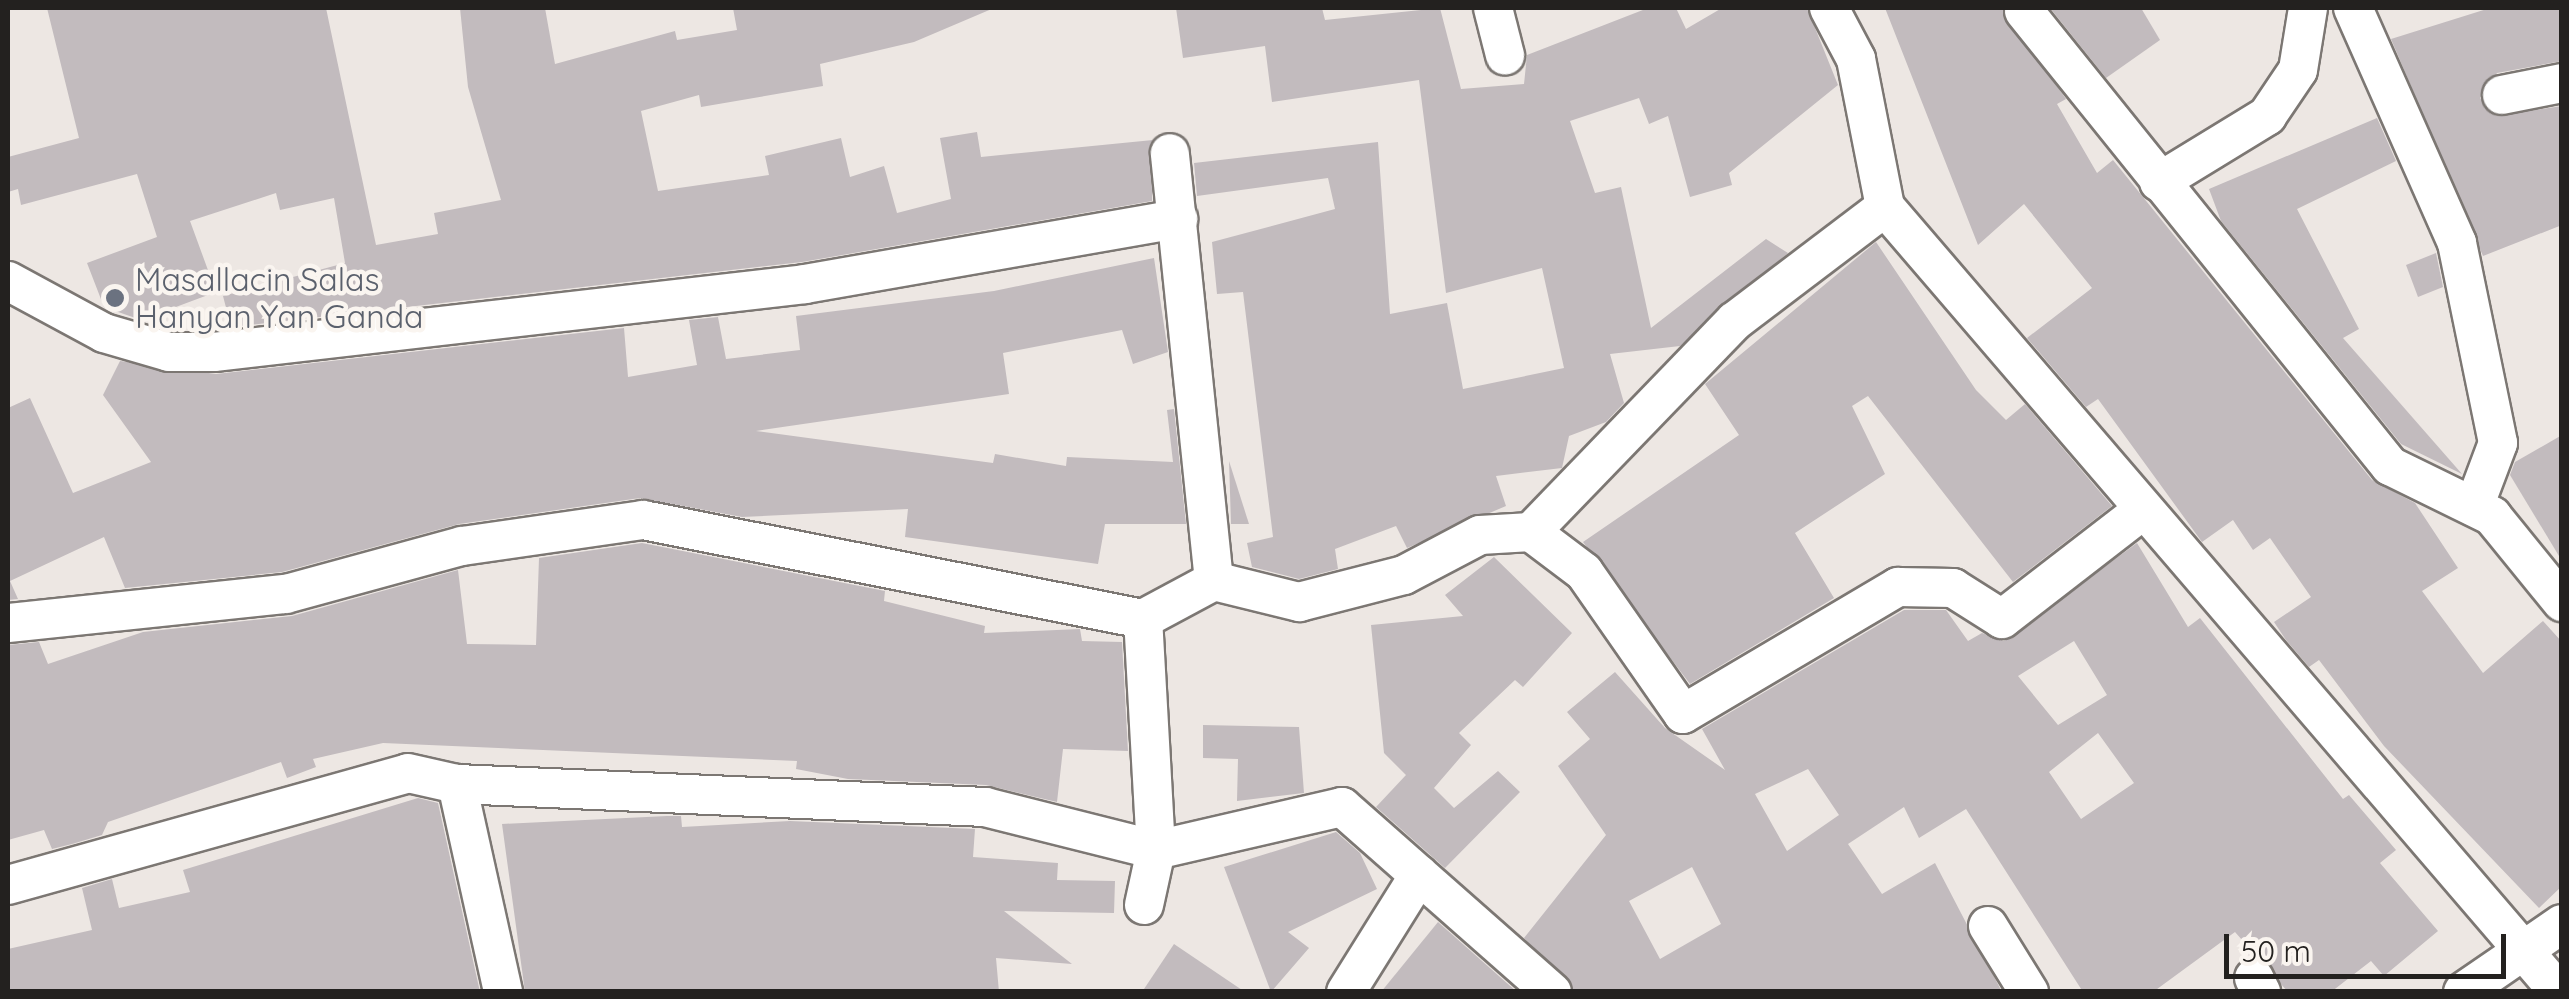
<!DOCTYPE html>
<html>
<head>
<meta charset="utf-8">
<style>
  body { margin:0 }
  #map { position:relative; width:2569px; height:999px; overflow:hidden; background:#ede7e3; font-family:Quicksand,sans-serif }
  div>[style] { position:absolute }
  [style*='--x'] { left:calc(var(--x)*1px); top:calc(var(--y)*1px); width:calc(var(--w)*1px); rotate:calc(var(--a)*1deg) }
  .building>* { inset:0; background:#c2bbbe }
  .roads { filter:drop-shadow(2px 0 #7c7773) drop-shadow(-2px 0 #7c7773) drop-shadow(0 2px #7c7773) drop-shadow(0 -2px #7c7773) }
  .minor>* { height:38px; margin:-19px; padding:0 19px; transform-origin:19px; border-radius:19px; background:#fff }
  .dots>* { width:28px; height:28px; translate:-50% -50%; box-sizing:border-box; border:5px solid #faf5f0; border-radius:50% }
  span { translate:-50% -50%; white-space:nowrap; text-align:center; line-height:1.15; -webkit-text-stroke:9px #faf5f0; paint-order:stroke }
  .worship-label { font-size:32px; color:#5b616d }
  .left { translate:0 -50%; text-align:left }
  .frame { position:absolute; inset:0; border:10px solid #23211f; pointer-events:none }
  .scale { position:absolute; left:2224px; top:934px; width:282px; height:45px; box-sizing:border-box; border:5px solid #23211f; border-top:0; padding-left:12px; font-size:30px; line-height:35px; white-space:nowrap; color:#23211f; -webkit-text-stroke:8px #faf5f0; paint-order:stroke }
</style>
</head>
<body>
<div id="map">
  <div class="building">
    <div style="clip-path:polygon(47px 8px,326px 8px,376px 245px,438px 234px,434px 213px,501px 200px,468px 87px,460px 8px,545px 8px,555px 64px,675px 31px,677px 40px,737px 30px,733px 8px,994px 8px,914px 42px,820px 64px,823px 86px,701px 107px,699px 95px,641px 111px,658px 191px,769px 175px,765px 156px,841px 138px,850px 177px,884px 166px,897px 213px,951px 199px,940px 138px,977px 132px,981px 157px,1153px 140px,1152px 201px,802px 262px,231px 327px,223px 296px,345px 263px,334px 198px,280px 210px,276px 193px,190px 221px,216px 292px,141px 320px,104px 307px,87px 263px,157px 237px,137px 174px,21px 205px,18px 189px,8px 192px,8px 157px,79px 138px)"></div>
    <div style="clip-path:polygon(1176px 8px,1322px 8px,1325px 20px,1440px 8px,1461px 89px,1524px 84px,1527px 55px,1648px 8px,1676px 8px,1686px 29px,1722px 8px,1807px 8px,1838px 85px,1729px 173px,1732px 185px,1690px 197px,1668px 116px,1649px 124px,1639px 98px,1570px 121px,1595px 193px,1621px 187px,1651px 328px,1766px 239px,1788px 253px,1680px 346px,1610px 354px,1624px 403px,1606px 422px,1569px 436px,1562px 468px,1496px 476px,1506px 506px,1407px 548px,1396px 526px,1335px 549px,1338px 569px,1299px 579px,1252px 567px,1247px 543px,1273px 537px,1243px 292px,1217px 294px,1212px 242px,1335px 209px,1328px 178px,1197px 196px,1194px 163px,1378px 142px,1390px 314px,1447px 303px,1463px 389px,1564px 368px,1542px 268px,1446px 293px,1419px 80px,1272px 102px,1265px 46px,1183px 58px)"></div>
    <div style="clip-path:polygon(1885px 8px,2002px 8px,2066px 99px,2057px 104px,2097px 173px,2113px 160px,2372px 480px,2415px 503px,2458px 568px,2422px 591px,2483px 673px,2543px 621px,2562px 642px,2562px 886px,2539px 908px,2384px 746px,2319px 660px,2309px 667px,2286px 640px,2274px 622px,2311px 597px,2270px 538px,2253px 550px,2233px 520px,2202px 542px,2098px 399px,2086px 407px,2027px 338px,2092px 288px,2024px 204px,1978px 245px)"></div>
    <div style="clip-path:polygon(2050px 8px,2141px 8px,2160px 40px,2106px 78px)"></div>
    <div style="clip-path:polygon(2490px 8px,2562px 8px,2562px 61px,2497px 73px,2480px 98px,2496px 116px,2562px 106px,2562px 225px,2483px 256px,2391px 39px)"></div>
    <div style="clip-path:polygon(2377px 118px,2396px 161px,2297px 209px,2359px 329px,2343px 338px,2462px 474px,2401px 444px,2221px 221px,2209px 189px)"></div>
    <div style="clip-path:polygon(1876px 242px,1976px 390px,2006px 420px,2025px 404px,2112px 506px,2013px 582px,1868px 396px,1852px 406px,1885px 474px,1795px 533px,1834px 598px,1690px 684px,1583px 542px,1739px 435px,1705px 384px)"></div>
    <div style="clip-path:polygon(2436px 253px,2443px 287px,2418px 297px,2406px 265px)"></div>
    <div style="clip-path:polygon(1154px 258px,1168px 352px,1133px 364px,1122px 330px,1003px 353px,1009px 394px,756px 431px,993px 463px,995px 454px,1066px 466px,1067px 457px,1173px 462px,1167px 410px,1174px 409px,1186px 524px,1105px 524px,1098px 564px,905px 537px,908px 509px,742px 517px,640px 498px,459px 524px,282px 572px,125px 588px,104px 537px,10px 581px,18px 599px,8px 600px,8px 408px,30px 398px,73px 493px,151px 462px,103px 395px,120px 361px,216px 374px,624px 328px,628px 377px,697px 365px,689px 320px,718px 317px,726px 359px,800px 350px,796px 316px,994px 291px)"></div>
    <div style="clip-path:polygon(2562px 435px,2562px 561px,2510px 475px,2515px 462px)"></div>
    <div style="clip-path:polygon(1229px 461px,1249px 524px,1231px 524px)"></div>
    <div style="clip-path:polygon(642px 543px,885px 591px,884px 601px,985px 626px,984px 633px,1080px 629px,1082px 641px,1122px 642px,1128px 751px,1063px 749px,1057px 802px,986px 785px,848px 779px,796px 769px,797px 761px,383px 743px,313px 759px,316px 767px,287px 778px,281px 762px,108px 822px,102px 835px,72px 844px,52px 849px,44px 830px,8px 840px,8px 645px,39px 642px,48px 664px,143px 632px,292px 616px,458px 570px,467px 644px,536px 645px,539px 558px)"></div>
    <div style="clip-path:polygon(evenodd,2137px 543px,2188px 627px,2200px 618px,2343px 799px,2349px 795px,2396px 850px,2380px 863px,2438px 931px,2384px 976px,2371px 961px,2331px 992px,2288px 992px,2235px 932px,2153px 992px,2083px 992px,1966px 809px,1919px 838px,1904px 807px,1848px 844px,1882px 894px,1935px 863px,2002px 992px,1574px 992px,1524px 938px,1606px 835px,1558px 766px,1590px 739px,1567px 712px,1615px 672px,1665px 728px,1725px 770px,1702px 729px,1904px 610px,1946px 610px,1968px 641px,1982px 633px,2004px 641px,2137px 543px,2074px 641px,2107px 695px,2058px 725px,2018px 676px,2074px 641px,2137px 543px,2098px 733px,2134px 783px,2081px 819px,2049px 772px,2098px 733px,2137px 543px,1808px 769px,1839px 815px,1787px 851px,1755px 794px,1808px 769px,2137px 543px,1692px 867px,1721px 924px,1660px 959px,1629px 901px,1692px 867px)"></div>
    <div style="clip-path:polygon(1494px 557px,1572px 633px,1523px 687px,1515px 680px,1459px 733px,1471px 745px,1434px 788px,1454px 808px,1498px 771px,1520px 792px,1445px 868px,1376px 807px,1406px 775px,1384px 753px,1371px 625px,1463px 616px,1445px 595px)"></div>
    <div style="clip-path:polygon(1203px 725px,1299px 727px,1304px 793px,1237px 801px,1238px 759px,1203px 758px)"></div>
    <div style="clip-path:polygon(418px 798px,438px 803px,480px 992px,8px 992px,8px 949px,92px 930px,82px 888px,112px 879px,119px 908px,190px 892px,183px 870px)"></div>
    <div style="clip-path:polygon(667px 816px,681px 816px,682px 827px,790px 821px,975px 829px,973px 857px,1058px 863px,1057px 880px,1115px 881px,1114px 913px,1004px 911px,1072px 964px,996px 958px,999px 992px,525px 992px,502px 824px)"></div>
    <div style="clip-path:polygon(1336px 832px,1360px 853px,1377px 889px,1288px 932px,1309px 948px,1271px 992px,1224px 867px)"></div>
    <div style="clip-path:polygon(1438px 922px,1517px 992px,1381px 992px)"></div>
    <div style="clip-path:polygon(1174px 944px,1245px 992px,1142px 992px)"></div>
  </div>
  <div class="roads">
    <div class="minor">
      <div style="--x:1493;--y:8;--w:49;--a:75.7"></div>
      <div style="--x:1829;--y:8;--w:58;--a:62.1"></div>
      <div style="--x:1856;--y:59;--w:151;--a:78.9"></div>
      <div style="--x:1885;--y:207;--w:1035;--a:49.35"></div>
      <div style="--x:2353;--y:8;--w:257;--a:66.1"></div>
      <div style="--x:2457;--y:243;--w:204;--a:78.4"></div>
      <div style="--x:2498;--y:443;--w:68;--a:110.6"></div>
      <div style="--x:2024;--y:11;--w:584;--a:51.19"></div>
      <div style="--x:2390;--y:466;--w:114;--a:26.1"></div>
      <div style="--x:2492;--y:516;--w:111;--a:50.9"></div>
      <div style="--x:2502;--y:95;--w:61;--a:-11.3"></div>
      <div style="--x:2159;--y:182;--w:127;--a:-31.4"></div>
      <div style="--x:2267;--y:116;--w:55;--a:-56"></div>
      <div style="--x:2298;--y:70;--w:63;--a:-80.8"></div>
      <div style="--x:8;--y:281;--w:109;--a:28.4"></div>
      <div style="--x:104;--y:333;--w:68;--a:16.3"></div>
      <div style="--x:169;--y:352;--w:45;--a:0"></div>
      <div style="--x:214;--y:352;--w:595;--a:-6.56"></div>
      <div style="--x:805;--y:284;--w:379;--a:-9.9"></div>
      <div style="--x:1531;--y:532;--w:293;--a:-46"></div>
      <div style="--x:1735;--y:321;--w:188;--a:-37.2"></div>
      <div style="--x:1214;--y:581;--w:88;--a:13.9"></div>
      <div style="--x:1299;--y:602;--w:108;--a:-14.4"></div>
      <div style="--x:1404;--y:575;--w:86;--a:-27.8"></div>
      <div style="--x:1480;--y:535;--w:51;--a:-3.4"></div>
      <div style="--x:1531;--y:532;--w:66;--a:37"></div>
      <div style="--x:1584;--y:572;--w:173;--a:55.1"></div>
      <div style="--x:1683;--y:714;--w:250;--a:-30.6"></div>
      <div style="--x:1898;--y:587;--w:55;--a:1"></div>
      <div style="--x:1953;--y:588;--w:58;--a:32.3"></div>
      <div style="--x:2002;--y:619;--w:178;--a:-37.7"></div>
      <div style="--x:8;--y:623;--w:280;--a:-6"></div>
      <div style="--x:286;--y:594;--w:182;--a:-15.3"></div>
      <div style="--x:462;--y:546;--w:183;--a:-8.2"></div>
      <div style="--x:643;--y:520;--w:510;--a:11.2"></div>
      <div style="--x:457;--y:784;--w:213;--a:77.5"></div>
      <div style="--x:8;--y:885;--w:415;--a:-15.6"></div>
      <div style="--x:408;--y:773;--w:50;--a:12.7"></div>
      <div style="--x:457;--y:784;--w:529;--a:2.49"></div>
      <div style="--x:985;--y:807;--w:176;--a:14.1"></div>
      <div style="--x:1156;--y:850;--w:191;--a:-13"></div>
      <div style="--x:1342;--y:807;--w:280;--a:41.4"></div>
      <div style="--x:1144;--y:905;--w:56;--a:-77.7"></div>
      <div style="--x:1156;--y:850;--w:231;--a:-93.2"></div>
      <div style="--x:1143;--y:619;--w:81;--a:-28.2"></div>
      <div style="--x:1214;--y:581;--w:430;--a:-95.9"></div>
      <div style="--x:1988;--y:926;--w:78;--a:58.2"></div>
      <div style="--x:2254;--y:978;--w:16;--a:63"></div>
      <div style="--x:1346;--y:992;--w:138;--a:-58"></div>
      <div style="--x:2463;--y:992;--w:120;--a:-34.5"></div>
    </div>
  </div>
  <div class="dots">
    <div style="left:115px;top:298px;background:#6b7280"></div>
  </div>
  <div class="worship-label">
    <span class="left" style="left:135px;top:298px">Masallacin Salas<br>Hanyan Yan Ganda</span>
  </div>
  <div class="frame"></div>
  <div class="scale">50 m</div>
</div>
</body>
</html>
